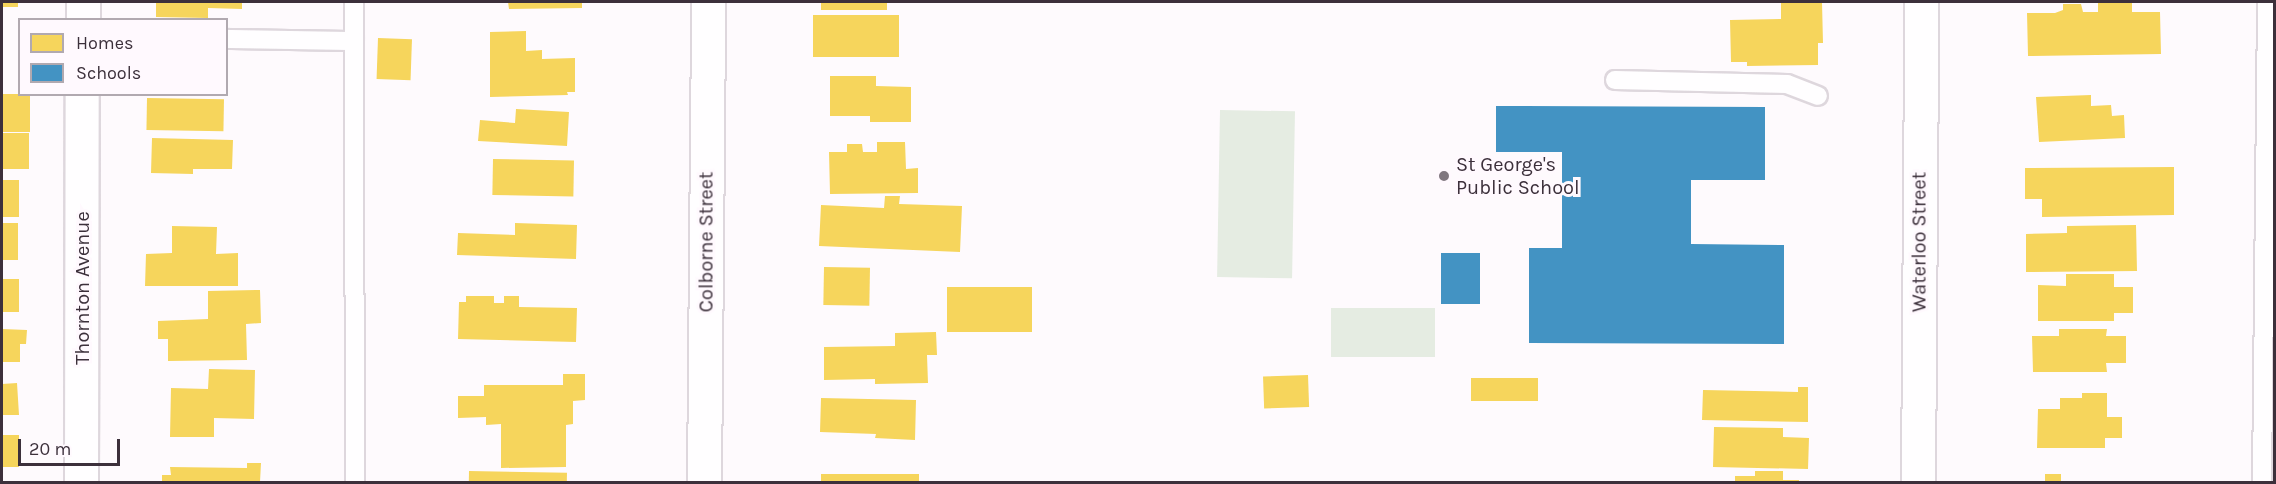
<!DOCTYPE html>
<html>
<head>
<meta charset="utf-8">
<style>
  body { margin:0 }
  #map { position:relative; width:2276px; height:484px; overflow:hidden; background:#fefafd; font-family:Karla,sans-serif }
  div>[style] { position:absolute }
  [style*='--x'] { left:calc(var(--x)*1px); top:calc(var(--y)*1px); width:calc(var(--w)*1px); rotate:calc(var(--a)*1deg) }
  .green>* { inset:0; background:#e5ece2; transform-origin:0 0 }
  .homes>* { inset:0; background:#f6d55c; transform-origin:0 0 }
  .schools>* { inset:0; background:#4393c3; transform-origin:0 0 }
  .roads { filter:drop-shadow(2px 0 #ded7dd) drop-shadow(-2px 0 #ded7dd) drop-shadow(0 2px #ded7dd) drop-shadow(0 -2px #ded7dd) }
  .lane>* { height:18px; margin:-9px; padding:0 9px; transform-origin:9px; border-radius:9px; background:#fffeff }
  .street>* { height:33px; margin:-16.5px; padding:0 16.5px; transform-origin:16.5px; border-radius:16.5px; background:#fffeff }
  .secondary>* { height:33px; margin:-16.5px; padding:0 16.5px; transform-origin:16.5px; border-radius:16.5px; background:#fffeff }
  .dots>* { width:16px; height:16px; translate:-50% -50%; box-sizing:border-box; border:3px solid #fff9fe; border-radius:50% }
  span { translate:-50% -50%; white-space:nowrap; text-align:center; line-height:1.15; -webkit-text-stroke:6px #fff9fe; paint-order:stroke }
  .poi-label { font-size:20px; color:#3c303b }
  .left { translate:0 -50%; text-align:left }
  .street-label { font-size:20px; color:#3c303b }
  .frame { position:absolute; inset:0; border:3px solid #3c303b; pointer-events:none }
  .legend { position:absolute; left:18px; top:18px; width:210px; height:78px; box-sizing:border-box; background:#fff9fe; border:2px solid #b1a9b0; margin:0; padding:8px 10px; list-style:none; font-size:18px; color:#3c303b }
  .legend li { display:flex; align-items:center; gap:12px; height:30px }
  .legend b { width:30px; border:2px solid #b1a9b0 }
  .scale { position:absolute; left:18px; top:439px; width:102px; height:27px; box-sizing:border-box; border:3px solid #3c303b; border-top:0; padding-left:8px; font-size:18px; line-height:21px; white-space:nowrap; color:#3c303b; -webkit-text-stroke:4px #fff9fe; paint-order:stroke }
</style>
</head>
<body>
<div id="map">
  <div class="green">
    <div style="left:1220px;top:110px;width:75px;height:167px;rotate:1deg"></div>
    <div style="left:1331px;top:308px;width:104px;height:49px"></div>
  </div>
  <div class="homes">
    <div style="left:2px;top:2px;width:16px;height:5px"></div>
    <div style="clip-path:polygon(156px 2px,242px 2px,242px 9px,208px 8px,208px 18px,156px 17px)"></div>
    <div style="clip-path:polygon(508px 2px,582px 2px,582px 8px,509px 9px)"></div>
    <div style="left:821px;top:2px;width:66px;height:8px"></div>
    <div style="clip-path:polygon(1781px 2px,1822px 2px,1823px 43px,1818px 43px,1818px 65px,1747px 66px,1747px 62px,1731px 62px,1730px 20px,1781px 19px)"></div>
    <div style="clip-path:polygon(2098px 2px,2132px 2px,2132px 12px,2160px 12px,2161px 54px,2028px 56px,2027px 13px,2055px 13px,2063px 10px,2063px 4px,2081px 4px,2083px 12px,2098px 12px)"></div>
    <div style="left:813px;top:15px;width:86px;height:42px"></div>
    <div style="clip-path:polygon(526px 31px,526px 51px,542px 50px,542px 59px,575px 58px,575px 92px,567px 92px,568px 95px,490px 97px,490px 32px)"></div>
    <div style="left:378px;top:38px;width:34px;height:41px;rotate:2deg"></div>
    <div style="clip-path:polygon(830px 76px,876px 76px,876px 86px,911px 87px,911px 122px,870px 122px,870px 116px,830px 116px)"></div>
    <div style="left:2px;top:94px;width:28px;height:38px"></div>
    <div style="clip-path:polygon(2091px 95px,2091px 106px,2111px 105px,2112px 116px,2124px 115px,2125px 138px,2039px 142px,2036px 97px)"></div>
    <div style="left:147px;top:98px;width:77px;height:32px;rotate:1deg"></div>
    <div style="clip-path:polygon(516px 109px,569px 112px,567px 146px,478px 141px,480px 120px,515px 123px)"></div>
    <div style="left:29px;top:133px;width:36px;height:27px;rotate:90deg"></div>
    <div style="clip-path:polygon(152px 138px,233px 140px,232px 169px,193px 169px,193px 174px,151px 173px)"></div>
    <div style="clip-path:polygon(877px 142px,905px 142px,906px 169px,918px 168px,918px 193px,830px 194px,829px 152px,847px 152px,847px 144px,862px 144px,863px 152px,877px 152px)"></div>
    <div style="left:493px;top:159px;width:81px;height:36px;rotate:1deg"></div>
    <div style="clip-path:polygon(2174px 167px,2174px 215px,2042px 217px,2042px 199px,2025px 199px,2025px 168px)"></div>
    <div style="left:2px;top:180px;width:17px;height:37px"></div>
    <div style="clip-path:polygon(885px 196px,900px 196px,899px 204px,962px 206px,960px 252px,819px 246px,821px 205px,884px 208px)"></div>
    <div style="left:2px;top:223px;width:16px;height:37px"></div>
    <div style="clip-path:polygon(515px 223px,577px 225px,576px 259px,457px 255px,458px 233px,515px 235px)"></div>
    <div style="clip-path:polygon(2136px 225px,2137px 271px,2026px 272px,2026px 234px,2067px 233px,2067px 226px)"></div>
    <div style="clip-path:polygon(172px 226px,217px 227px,216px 254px,238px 253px,238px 286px,145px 286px,146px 254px,172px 253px)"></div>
    <div style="left:824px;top:267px;width:46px;height:38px;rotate:1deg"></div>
    <div style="clip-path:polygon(2066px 274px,2114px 274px,2114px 287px,2133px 287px,2133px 313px,2114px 313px,2114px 321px,2038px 321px,2038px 285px,2066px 286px)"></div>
    <div style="left:2px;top:279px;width:17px;height:33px"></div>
    <div style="left:947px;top:287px;width:85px;height:45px"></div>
    <div style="clip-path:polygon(260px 290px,261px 323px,246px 324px,247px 360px,168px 361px,168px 339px,158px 339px,158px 321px,208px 319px,208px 291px)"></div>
    <div style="clip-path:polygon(466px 296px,494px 296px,494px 303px,504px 303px,504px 296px,519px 296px,519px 307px,577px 308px,576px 342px,458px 339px,459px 302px,466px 302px)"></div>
    <div style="clip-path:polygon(2px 329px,27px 330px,26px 344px,20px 344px,20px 362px,2px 362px)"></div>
    <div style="clip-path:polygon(2059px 329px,2107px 329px,2106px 336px,2126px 336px,2126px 363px,2106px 363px,2107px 372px,2033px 372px,2032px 336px,2059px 336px)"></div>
    <div style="clip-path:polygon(936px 332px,937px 355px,927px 355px,928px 383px,875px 384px,875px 379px,824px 380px,824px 347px,895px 346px,895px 333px)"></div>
    <div style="clip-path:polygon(209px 369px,255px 370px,254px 419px,214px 418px,214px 437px,170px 437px,171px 388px,208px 389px)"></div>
    <div style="clip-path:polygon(563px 374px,585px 374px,585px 400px,573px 401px,573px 424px,566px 425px,566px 467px,501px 468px,501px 424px,486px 425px,486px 417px,458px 418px,458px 396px,484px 396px,484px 385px,563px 385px)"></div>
    <div style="left:1308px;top:375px;width:32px;height:45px;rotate:88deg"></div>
    <div style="left:1471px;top:378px;width:67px;height:23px"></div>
    <div style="clip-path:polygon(17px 383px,19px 415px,2px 415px,2px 384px)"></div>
    <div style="clip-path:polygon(1798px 387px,1808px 387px,1808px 422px,1702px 420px,1703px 390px,1798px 392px)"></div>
    <div style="clip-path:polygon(2082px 393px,2107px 393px,2107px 417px,2122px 417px,2122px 438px,2105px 438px,2105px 448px,2037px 448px,2038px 409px,2060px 409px,2060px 398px,2082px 398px)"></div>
    <div style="clip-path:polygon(821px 398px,916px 400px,915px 440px,875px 438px,876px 434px,820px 432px)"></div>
    <div style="clip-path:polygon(1714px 427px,1783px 428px,1783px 437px,1809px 438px,1808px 469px,1713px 467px)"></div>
    <div style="left:2px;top:435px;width:17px;height:32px"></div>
    <div style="clip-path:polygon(247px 463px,261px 463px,260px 482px,162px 482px,162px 475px,171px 475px,170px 467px,247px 468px)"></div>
    <div style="left:469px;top:471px;width:98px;height:11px;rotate:1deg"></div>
    <div style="clip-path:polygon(1755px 471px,1783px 471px,1783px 480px,1799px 480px,1799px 482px,1735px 482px,1735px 476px,1755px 476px)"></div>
    <div style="left:821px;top:474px;width:98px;height:8px"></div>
    <div style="left:2045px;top:474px;width:16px;height:8px"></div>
  </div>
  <div class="schools">
    <div style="clip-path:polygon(1496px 106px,1765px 107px,1765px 180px,1691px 180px,1691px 244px,1784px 245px,1784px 344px,1529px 343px,1529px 248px,1562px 248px,1562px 152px,1496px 152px)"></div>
    <div style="left:1441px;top:253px;width:39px;height:51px"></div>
  </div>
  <div class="roads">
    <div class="lane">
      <div style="--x:354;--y:2;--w:480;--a:89.9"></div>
      <div style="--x:226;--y:39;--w:128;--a:0.9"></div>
      <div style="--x:1615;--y:80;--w:172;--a:1.3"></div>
      <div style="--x:1787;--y:84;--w:33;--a:21"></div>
      <div style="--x:2262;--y:482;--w:480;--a:-89.4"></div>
    </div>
    <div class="street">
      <div style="--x:83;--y:20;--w:18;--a:-90"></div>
      <div style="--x:81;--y:482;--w:388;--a:-89.9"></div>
    </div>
    <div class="secondary">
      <div style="--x:704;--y:482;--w:480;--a:-89.5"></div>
      <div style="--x:1918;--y:482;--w:480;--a:-89.6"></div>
    </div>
  </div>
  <div class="dots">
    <div style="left:1444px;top:176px;background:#80777f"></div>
  </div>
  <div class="poi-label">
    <span class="left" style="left:1456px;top:176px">St George's<br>Public School</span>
  </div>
  <div class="street-label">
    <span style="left:706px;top:242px;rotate:-90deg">Colborne Street</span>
    <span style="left:1919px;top:242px;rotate:-90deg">Waterloo Street</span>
    <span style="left:82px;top:288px;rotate:-90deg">Thornton Avenue</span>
  </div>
  <div class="frame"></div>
  <ul class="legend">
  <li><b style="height:16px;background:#f6d55c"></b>Homes</li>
  <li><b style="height:16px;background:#4393c3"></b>Schools</li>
  </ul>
  <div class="scale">20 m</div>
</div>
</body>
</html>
